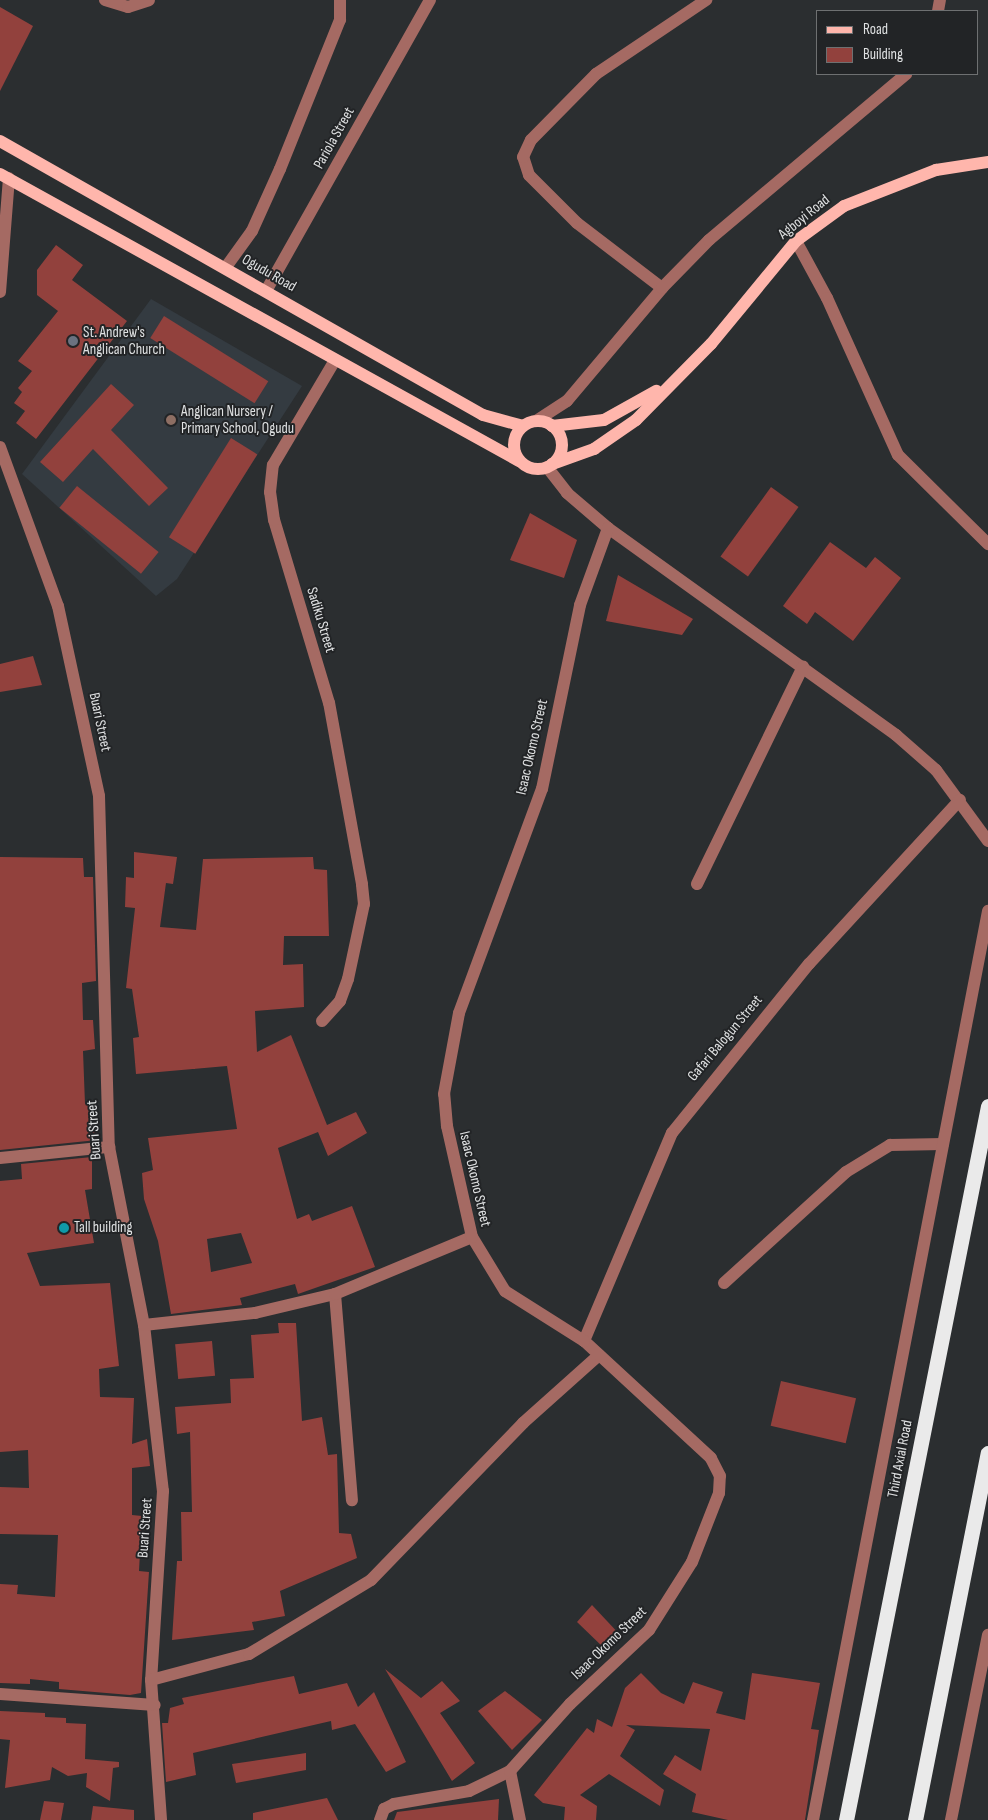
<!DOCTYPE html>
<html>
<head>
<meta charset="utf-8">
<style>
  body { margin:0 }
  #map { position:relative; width:988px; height:1820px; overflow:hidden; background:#2b2e30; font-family:"Sofia Sans Condensed",sans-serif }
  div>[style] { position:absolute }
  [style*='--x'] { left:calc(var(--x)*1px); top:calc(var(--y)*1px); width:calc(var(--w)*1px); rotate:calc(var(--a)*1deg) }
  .built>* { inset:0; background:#343b41 }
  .building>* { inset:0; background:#92413d; transform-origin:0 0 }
  .minor>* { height:12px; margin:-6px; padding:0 6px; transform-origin:6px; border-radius:6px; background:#a56a63 }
  .major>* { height:12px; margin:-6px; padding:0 6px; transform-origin:6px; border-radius:6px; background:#ffb6ac }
  .major>.ring { margin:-6px; padding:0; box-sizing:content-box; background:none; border:12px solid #ffb6ac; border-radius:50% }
  .highway>* { height:15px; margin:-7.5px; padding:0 7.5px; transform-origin:7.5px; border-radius:7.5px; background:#eaeaea }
  .dots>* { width:14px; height:14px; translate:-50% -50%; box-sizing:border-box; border:2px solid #222426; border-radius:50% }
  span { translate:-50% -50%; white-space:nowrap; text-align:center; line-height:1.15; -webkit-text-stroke:4px #222426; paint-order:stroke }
  .street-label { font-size:15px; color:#dfe1e2 }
  .poi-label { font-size:15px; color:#dfe1e2 }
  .left { translate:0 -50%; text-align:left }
  .legend { position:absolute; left:816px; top:10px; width:162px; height:65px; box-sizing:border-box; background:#222426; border:1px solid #6e7071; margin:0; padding:6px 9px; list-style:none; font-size:15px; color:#dfe1e2 }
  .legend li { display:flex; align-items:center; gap:10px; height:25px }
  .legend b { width:25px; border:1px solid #6e7071 }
</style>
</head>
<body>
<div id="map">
  <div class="built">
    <div style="clip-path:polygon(151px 299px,302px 386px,177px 579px,156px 596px,22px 474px)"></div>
  </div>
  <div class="building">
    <div style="clip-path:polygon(0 7px,33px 26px,0 91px)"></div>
    <div style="clip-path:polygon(56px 245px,83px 265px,72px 280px,127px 321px,36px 439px,16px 423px,25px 411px,14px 403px,22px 392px,18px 388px,32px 371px,18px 361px,58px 311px,37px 295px,37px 270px)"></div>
    <div style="left:164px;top:316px;width:123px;height:26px;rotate:32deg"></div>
    <div style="clip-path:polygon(111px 384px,134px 405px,111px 430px,168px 488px,149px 506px,93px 449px,63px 482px,40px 462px)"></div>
    <div style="left:231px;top:438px;width:31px;height:117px;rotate:32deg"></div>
    <div style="left:77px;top:486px;width:105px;height:28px;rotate:39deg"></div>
    <div style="left:771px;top:487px;width:34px;height:86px;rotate:36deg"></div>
    <div style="clip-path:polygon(530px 513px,577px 540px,564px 578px,510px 560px)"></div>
    <div style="clip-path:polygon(830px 542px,866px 568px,875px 557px,901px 578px,853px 641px,815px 612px,807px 624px,783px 606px)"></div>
    <div style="clip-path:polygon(618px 575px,693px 619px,682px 635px,606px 621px)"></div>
    <div style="clip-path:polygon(33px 656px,42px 685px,0 692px,0 664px)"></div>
    <div style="clip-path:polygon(evenodd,134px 852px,177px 857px,173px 884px,166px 883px,160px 927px,196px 930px,203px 859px,313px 857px,314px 869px,327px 870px,329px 936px,284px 936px,283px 965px,303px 964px,304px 1007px,255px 1011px,257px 1052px,291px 1035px,327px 1125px,356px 1112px,367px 1133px,328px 1156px,318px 1132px,278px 1148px,297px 1219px,309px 1214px,312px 1221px,352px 1206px,375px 1267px,298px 1294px,295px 1284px,240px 1298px,242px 1305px,171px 1314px,158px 1241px,144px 1199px,142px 1173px,153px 1170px,148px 1138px,237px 1129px,227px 1066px,136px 1074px,133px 1038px,139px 1037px,132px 989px,126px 988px,135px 908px,125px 907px,126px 877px,134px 878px,134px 852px,241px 1233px,252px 1263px,211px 1272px,207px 1239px,241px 1233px)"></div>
    <div style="clip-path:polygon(0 857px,83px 858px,84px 877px,93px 877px,96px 981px,82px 983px,83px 1020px,93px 1020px,95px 1049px,83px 1051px,85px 1104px,96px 1104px,97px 1140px,0 1150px)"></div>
    <div style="clip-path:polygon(92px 1157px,92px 1189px,85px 1190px,94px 1243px,27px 1253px,40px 1286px,110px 1283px,119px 1366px,99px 1369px,100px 1397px,134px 1398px,132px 1444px,147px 1439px,150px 1466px,132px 1468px,132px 1515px,142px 1516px,139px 1571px,149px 1572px,141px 1693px,130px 1695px,59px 1689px,59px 1682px,30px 1679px,30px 1684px,0 1683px,0 1584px,18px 1585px,17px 1594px,55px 1597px,58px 1535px,0 1534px,0 1487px,29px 1488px,28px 1450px,0 1452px,0 1181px,22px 1179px,21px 1164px)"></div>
    <div style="clip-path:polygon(278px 1323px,296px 1323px,302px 1421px,322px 1417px,328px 1455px,337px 1454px,339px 1533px,351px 1534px,357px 1558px,280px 1591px,285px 1616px,252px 1622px,254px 1630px,172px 1640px,177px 1561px,182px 1561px,181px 1512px,192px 1512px,190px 1432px,177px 1434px,175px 1407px,231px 1403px,230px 1379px,254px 1378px,251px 1335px,279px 1333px)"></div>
    <div style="left:212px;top:1341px;width:35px;height:37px;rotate:85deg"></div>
    <div style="left:781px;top:1381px;width:77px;height:46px;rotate:13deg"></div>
    <div style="clip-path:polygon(592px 1605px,622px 1637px,605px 1649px,577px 1622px)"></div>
    <div style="clip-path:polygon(385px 1669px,421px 1698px,442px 1681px,460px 1701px,440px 1713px,475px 1763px,452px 1781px)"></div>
    <div style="clip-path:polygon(641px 1673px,661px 1693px,684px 1704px,693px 1682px,723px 1692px,716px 1713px,745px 1720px,752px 1673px,820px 1683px,811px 1729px,819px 1730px,805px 1820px,728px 1820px,692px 1812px,696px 1794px,663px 1774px,675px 1755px,701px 1771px,710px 1729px,626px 1725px,635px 1730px,620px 1756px,664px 1790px,660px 1806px,609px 1774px,580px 1795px,597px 1806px,596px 1820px,564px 1820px,565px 1807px,543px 1803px,534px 1795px,587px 1728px,594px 1733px,597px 1719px,612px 1727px,625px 1688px)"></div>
    <div style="clip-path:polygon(294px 1676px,299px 1694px,347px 1683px,358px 1707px,374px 1692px,406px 1762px,386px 1772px,355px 1724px,332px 1730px,331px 1721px,193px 1753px,196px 1775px,166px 1782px,162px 1723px,168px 1723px,170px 1708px,184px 1704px,182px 1698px)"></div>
    <div style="clip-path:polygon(505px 1691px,542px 1720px,512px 1750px,478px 1711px)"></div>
    <div style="clip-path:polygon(0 1711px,45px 1713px,45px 1717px,66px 1718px,66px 1723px,86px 1724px,85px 1759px,119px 1762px,119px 1767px,113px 1768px,110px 1801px,86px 1787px,87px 1773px,68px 1776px,52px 1767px,50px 1780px,5px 1788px,10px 1740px,0 1739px)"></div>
    <div style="clip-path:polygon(306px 1753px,306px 1770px,236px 1783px,232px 1764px)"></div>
    <div style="clip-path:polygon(327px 1798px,338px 1820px,253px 1820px,253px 1813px)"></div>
    <div style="clip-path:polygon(499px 1799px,498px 1820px,394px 1820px,397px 1812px)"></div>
    <div style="clip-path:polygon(44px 1801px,64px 1803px,61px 1820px,40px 1820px)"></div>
    <div style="clip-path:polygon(93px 1806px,134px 1810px,134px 1820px,91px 1820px)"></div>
  </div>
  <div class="minor">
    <div style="--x:105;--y:0;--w:24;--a:17"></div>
    <div style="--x:128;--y:7;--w:22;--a:-18"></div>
    <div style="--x:938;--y:11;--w:11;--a:-80"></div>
    <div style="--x:796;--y:241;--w:65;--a:61.5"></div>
    <div style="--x:827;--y:298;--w:172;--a:65.7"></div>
    <div style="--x:898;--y:455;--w:127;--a:44.7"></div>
    <div style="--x:226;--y:267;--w:44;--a:-54.2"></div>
    <div style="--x:252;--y:231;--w:68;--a:-65.7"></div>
    <div style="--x:280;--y:169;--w:161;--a:-68.1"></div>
    <div style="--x:340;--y:20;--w:20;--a:-90"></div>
    <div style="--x:662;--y:288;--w:107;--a:-142.6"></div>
    <div style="--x:577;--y:223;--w:68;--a:-135"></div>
    <div style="--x:529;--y:175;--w:19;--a:-108"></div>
    <div style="--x:523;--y:157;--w:19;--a:-65"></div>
    <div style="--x:531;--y:140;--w:93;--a:-45.4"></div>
    <div style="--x:596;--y:74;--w:133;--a:-33.9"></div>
    <div style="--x:266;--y:291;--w:334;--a:-60.6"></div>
    <div style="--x:0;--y:292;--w:114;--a:-85.5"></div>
    <div style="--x:536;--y:421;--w:37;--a:-33"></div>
    <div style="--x:567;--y:401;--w:148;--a:-49.9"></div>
    <div style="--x:662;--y:288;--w:67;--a:-45.6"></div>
    <div style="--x:709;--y:240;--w:258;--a:-40.1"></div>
    <div style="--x:0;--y:447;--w:169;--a:70"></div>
    <div style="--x:58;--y:606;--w:194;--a:77.8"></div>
    <div style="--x:99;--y:796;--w:351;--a:88.4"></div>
    <div style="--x:109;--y:1147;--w:181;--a:78.9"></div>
    <div style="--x:144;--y:1325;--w:167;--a:83.5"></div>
    <div style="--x:163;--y:1491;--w:189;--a:93.6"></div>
    <div style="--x:151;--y:1680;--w:140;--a:85.9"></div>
    <div style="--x:547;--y:467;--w:33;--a:52"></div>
    <div style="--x:567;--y:493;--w:54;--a:40.5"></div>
    <div style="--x:608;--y:528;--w:355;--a:35.7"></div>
    <div style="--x:896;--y:735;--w:53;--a:41.2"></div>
    <div style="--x:936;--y:770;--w:88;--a:53.8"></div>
    <div style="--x:697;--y:884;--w:242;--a:-64"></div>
    <div style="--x:322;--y:1021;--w:27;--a:-48"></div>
    <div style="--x:340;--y:1001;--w:23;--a:-70"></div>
    <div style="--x:348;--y:979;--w:77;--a:-78"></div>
    <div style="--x:364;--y:904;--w:20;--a:-96"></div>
    <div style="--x:362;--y:884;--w:184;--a:-100.3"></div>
    <div style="--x:329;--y:703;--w:191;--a:-106.7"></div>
    <div style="--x:274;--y:520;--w:28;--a:-98"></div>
    <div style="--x:270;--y:492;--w:27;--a:-84"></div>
    <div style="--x:273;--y:465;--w:122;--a:-59.4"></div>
    <div style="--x:0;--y:1158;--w:110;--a:-5.8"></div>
    <div style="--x:724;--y:1283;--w:165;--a:-42.3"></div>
    <div style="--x:846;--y:1172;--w:52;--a:-31.5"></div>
    <div style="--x:890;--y:1145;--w:53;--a:-1.1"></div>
    <div style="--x:335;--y:1294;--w:207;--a:85.3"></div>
    <div style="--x:144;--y:1325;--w:112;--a:-6.2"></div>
    <div style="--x:255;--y:1313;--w:82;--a:-13.4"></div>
    <div style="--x:335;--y:1294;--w:148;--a:-22.6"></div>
    <div style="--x:584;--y:1341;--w:226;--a:-67.1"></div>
    <div style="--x:672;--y:1133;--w:218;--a:-51"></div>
    <div style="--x:809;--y:964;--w:223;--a:-47.4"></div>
    <div style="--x:151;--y:1680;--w:101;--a:-14.9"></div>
    <div style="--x:249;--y:1654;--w:143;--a:-31.2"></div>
    <div style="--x:371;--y:1580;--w:219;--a:-45.9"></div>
    <div style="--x:523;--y:1423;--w:102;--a:-41.8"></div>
    <div style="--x:0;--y:1694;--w:155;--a:4.1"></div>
    <div style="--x:510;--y:1771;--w:50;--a:78.5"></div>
    <div style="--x:380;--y:1820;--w:12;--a:-70"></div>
    <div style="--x:384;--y:1809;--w:11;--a:-27"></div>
    <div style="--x:394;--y:1804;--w:76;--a:-9.8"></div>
    <div style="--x:469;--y:1791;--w:46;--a:-26"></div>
    <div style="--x:510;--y:1771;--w:90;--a:-48.2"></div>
    <div style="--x:570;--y:1704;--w:108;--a:-43.1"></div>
    <div style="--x:649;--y:1630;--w:80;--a:-57.7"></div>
    <div style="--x:692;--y:1562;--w:74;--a:-68.6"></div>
    <div style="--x:719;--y:1493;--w:17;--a:-87"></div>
    <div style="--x:720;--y:1476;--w:20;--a:-117"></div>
    <div style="--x:711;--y:1458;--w:173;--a:-137.3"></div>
    <div style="--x:584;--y:1341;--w:93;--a:-147.7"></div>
    <div style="--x:505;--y:1291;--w:63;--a:-121.4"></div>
    <div style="--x:472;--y:1237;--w:114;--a:-102.7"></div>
    <div style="--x:447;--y:1126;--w:32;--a:-95"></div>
    <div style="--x:444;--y:1094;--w:82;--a:-79.5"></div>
    <div style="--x:459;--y:1013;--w:239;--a:-69.7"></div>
    <div style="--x:542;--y:789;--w:188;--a:-78.3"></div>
    <div style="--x:580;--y:605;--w:82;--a:-70"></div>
    <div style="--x:813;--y:1820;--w:926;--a:-79.1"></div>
    <div style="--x:951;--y:1820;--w:189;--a:-78.7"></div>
  </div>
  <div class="major">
    <div style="--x:0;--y:141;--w:555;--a:29.57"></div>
    <div style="--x:483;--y:415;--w:41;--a:15.4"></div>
    <div style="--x:0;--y:174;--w:593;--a:28.94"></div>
    <div class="ring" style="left:514px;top:421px;width:36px;height:36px"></div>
    <div style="--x:552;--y:426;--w:52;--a:-6.6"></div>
    <div style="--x:604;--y:420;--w:60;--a:-29.1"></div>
    <div style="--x:552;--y:464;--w:45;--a:-19.7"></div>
    <div style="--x:594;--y:449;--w:51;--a:-34.6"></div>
    <div style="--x:636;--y:420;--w:107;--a:-45.4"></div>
    <div style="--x:711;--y:344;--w:134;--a:-50.5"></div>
    <div style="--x:796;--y:241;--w:59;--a:-36.1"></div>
    <div style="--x:844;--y:206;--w:99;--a:-21.4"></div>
    <div style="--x:936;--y:170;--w:53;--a:-8.7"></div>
  </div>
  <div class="highway">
    <div style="--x:846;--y:1820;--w:728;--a:-78.75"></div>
    <div style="--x:915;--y:1820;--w:374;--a:-78.8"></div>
  </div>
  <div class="dots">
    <div style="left:73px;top:341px;background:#6b7280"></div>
    <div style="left:171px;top:420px;background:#8d6e63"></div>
    <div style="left:64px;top:1228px;background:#0f9aa8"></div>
  </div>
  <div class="street-label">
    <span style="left:334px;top:138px;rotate:-61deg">Pariola Street</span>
    <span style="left:804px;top:217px;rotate:-39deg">Agboyi Road</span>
    <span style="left:269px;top:273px;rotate:30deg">Ogudu Road</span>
    <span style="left:321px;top:620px;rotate:73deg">Sadiku Street</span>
    <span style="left:100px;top:722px;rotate:78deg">Buari Street</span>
    <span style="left:532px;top:747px;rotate:-77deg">Isaac Okomo Street</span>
    <span style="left:725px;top:1038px;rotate:-50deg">Gafari Balogun Street</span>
    <span style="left:94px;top:1130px;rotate:-94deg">Buari Street</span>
    <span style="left:475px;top:1179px;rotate:77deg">Isaac Okomo Street</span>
    <span style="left:900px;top:1459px;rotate:-79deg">Third Axial Road</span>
    <span style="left:145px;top:1528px;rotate:-86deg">Buari Street</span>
    <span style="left:609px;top:1643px;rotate:-44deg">Isaac Okomo Street</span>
  </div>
  <div class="poi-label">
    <span class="left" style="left:83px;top:341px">St. Andrew's<br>Anglican Church</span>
    <span class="left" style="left:181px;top:420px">Anglican Nursery /<br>Primary School, Ogudu</span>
    <span class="left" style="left:74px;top:1228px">Tall building</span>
  </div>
  <ul class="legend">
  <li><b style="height:6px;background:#ffb6ac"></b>Road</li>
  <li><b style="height:14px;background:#92413d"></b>Building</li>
  </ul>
</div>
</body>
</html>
